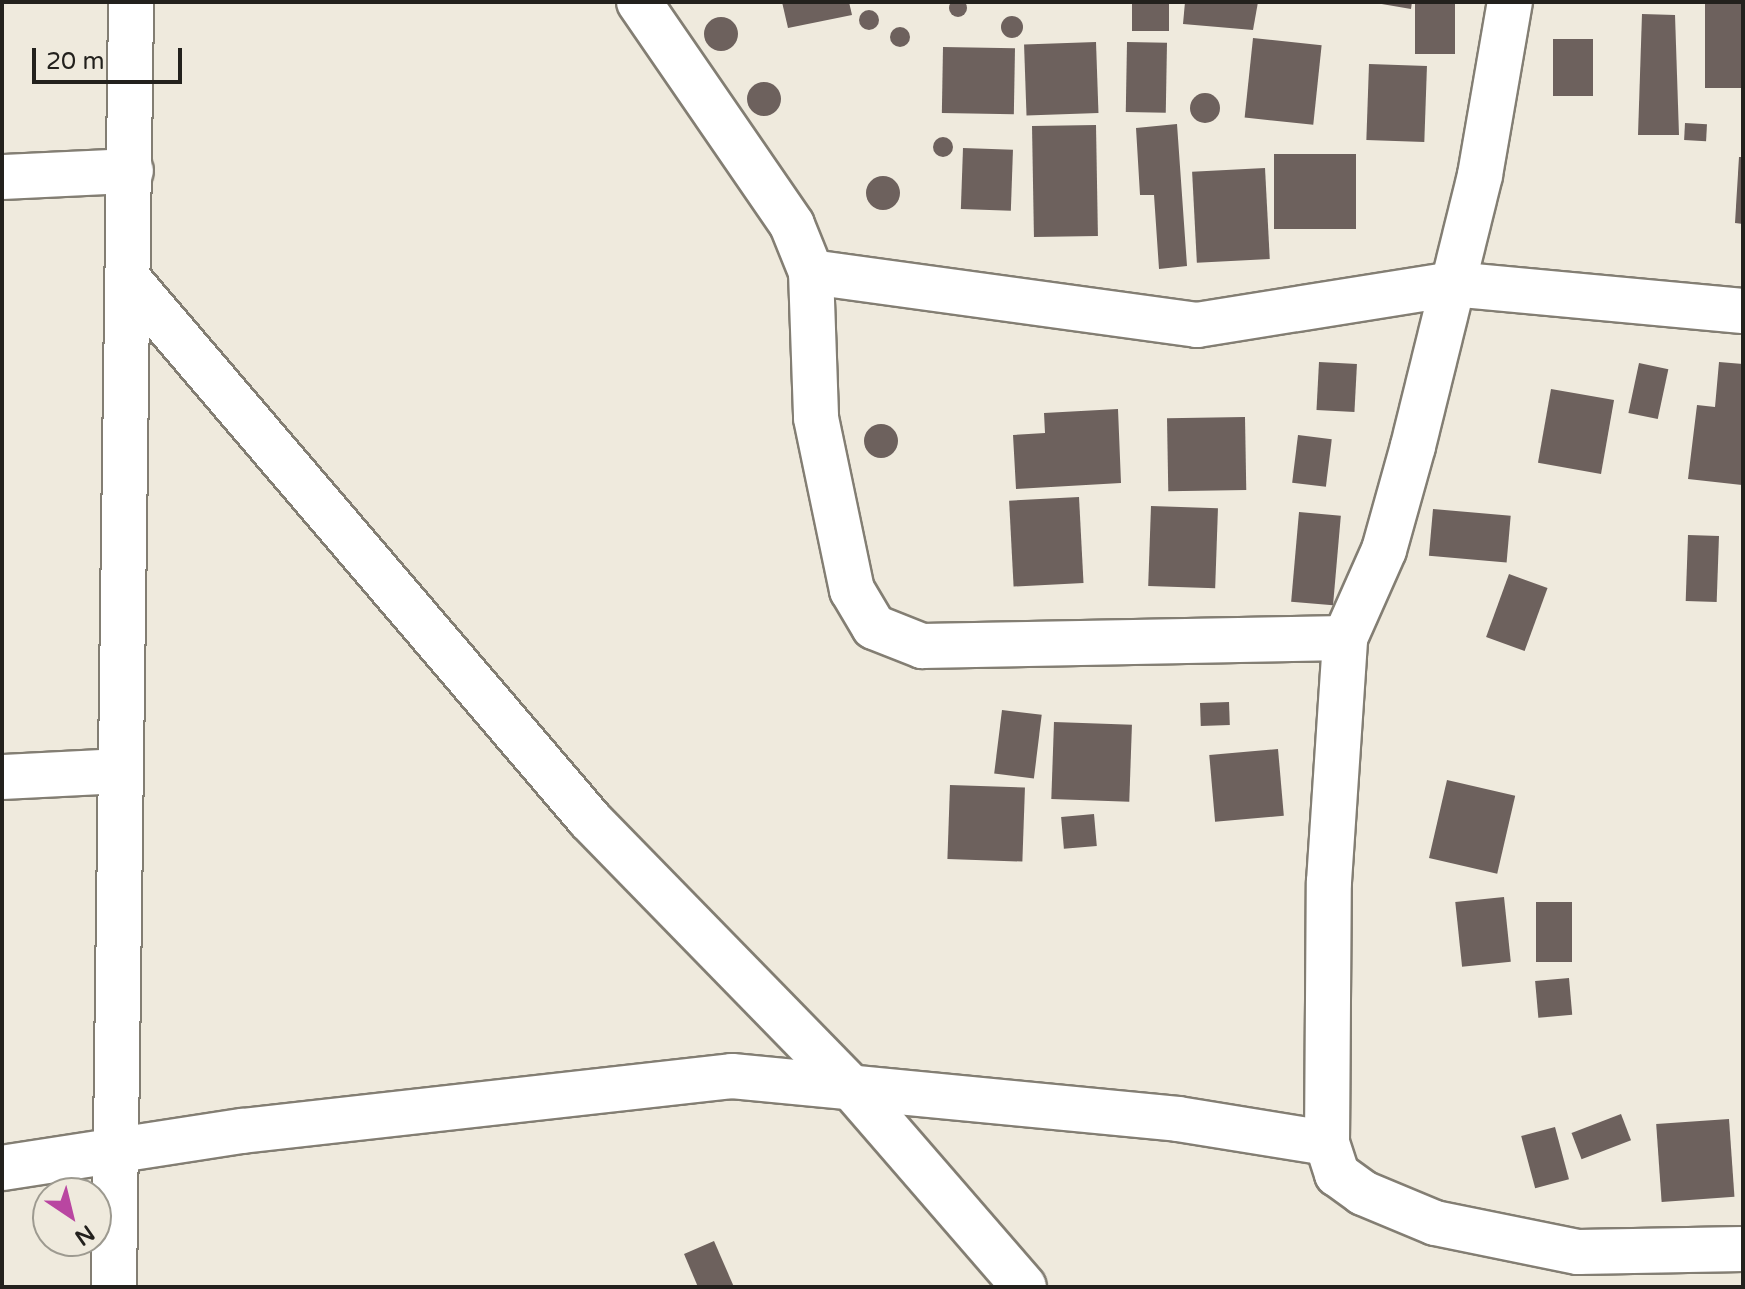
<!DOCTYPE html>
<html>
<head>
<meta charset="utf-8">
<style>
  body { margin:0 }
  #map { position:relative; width:1745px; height:1289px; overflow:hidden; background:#efeadd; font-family:"Varela Round",sans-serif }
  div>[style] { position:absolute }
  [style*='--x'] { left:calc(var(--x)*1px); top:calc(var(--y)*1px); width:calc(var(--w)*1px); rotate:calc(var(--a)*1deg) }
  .building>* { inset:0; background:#6d615d; transform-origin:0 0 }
  .round { border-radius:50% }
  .roads { filter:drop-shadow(2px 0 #837e73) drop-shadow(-2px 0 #837e73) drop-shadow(0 2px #837e73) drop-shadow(0 -2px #837e73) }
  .minor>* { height:44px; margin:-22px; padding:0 22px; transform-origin:22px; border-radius:22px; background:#fff }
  span { translate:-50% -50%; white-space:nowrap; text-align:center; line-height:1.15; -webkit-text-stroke:8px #efeadd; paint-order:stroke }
  .frame { position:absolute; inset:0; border:4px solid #23211d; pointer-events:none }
  .north { position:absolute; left:32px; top:1177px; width:80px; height:80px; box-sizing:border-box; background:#efeadd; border:2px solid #9d9a90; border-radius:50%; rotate:145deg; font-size:22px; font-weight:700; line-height:32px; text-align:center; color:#23211d }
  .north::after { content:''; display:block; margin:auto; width:28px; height:36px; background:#b946a1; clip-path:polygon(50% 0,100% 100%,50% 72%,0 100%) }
  .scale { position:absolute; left:32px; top:48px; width:150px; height:36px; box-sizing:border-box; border:4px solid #23211d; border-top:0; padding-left:10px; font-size:24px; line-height:28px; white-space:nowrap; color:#23211d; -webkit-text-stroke:6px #efeadd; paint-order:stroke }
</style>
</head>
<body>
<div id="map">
  <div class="building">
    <div class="round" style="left:949px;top:-1px;width:18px;height:18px"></div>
    <div style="clip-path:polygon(782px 2px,849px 2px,852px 15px,788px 28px)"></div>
    <div style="left:1132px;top:2px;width:37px;height:29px"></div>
    <div style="clip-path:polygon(1185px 2px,1258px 2px,1253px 30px,1183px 24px)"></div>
    <div style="clip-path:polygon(1370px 2px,1412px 2px,1411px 9px)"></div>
    <div style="left:1415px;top:2px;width:40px;height:52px"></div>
    <div style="left:1705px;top:2px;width:38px;height:86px"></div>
    <div class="round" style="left:859px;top:10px;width:20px;height:20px"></div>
    <div style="clip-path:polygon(1642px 14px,1675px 15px,1679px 135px,1638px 135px)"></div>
    <div class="round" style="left:1001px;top:16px;width:22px;height:22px"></div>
    <div class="round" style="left:704px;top:17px;width:34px;height:34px"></div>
    <div class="round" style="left:890px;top:27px;width:20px;height:20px"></div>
    <div style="left:1253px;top:38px;width:69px;height:80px;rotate:6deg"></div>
    <div style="left:1553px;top:39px;width:40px;height:57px"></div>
    <div style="left:1096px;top:42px;width:71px;height:72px;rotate:88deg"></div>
    <div style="left:1127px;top:42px;width:40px;height:70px;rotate:1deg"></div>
    <div style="left:943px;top:47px;width:72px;height:66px;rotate:1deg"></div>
    <div style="left:1369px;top:64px;width:58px;height:76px;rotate:2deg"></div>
    <div class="round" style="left:747px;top:82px;width:34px;height:34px"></div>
    <div class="round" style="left:1190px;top:93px;width:30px;height:30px"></div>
    <div style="left:1685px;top:123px;width:22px;height:17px;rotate:3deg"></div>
    <div style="clip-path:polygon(1177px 124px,1187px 266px,1159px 269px,1154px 195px,1140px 195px,1136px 128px)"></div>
    <div style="left:1096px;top:125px;width:111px;height:64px;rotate:89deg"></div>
    <div class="round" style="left:933px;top:137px;width:20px;height:20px"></div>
    <div style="left:963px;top:148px;width:50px;height:61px;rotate:2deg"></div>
    <div style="left:1274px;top:154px;width:82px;height:75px"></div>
    <div style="clip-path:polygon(1739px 157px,1743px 157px,1743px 224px,1735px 223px)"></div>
    <div style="left:1265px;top:168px;width:91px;height:73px;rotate:87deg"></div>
    <div class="round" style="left:866px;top:176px;width:34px;height:34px"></div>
    <div style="left:1319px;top:362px;width:38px;height:48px;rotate:3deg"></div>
    <div style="clip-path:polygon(1719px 362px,1743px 364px,1742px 485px,1688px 479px,1697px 405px,1715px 407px)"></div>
    <div style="left:1639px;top:363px;width:30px;height:51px;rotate:12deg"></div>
    <div style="left:1551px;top:389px;width:64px;height:75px;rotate:10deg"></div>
    <div style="clip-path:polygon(1118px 409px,1121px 483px,1016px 489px,1013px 435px,1045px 433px,1044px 413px)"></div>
    <div style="left:1245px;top:417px;width:73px;height:78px;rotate:89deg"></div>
    <div class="round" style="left:864px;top:424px;width:34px;height:34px"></div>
    <div style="left:1298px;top:435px;width:34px;height:48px;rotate:7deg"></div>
    <div style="left:1079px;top:497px;width:86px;height:70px;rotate:87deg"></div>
    <div style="left:1151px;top:506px;width:67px;height:80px;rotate:2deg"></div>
    <div style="left:1433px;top:509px;width:78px;height:47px;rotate:5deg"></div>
    <div style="left:1299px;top:512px;width:42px;height:90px;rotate:5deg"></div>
    <div style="left:1688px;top:535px;width:31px;height:66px;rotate:2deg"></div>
    <div style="left:1509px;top:574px;width:41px;height:67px;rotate:20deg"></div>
    <div style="left:1229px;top:702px;width:23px;height:29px;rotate:88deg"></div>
    <div style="left:1002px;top:710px;width:40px;height:64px;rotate:7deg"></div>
    <div style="left:1054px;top:722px;width:78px;height:77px;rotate:2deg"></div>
    <div style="left:1278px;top:749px;width:67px;height:69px;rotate:85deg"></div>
    <div style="left:1447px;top:780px;width:70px;height:80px;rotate:13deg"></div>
    <div style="left:950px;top:785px;width:75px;height:74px;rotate:2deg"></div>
    <div style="left:1094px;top:814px;width:32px;height:33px;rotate:85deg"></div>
    <div style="left:1504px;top:897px;width:65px;height:49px;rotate:84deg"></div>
    <div style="left:1536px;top:902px;width:36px;height:60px"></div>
    <div style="left:1569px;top:978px;width:37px;height:34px;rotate:85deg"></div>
    <div style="left:1621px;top:1114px;width:28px;height:53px;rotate:69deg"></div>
    <div style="left:1729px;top:1119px;width:78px;height:73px;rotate:86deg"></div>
    <div style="left:1555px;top:1127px;width:54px;height:35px;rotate:75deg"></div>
    <div style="clip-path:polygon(714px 1241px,734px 1287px,698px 1287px,684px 1254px)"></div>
  </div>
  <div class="roads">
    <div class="minor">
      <div style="--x:639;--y:2;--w:270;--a:55.5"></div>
      <div style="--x:792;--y:225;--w:51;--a:68"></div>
      <div style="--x:811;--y:272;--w:146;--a:88"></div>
      <div style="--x:816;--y:418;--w:176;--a:78.2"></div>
      <div style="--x:852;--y:590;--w:43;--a:59.3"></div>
      <div style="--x:874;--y:627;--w:52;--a:21.6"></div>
      <div style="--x:922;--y:646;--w:423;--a:-1.1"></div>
      <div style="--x:2;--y:177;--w:129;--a:-2.7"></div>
      <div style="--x:811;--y:272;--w:390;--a:7.8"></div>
      <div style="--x:1197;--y:325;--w:258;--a:-9.1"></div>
      <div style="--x:1452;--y:284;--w:292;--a:5.3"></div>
      <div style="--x:128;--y:279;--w:711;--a:49.5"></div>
      <div style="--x:590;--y:820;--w:373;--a:45.7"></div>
      <div style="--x:851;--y:1087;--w:264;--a:49.1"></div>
      <div style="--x:2;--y:777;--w:117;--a:-2.9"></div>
      <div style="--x:1327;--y:1143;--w:261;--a:-89.6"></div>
      <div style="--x:1329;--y:882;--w:245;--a:-86.2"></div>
      <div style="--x:1345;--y:638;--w:96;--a:-66.1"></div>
      <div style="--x:1384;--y:550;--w:108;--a:-74.4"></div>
      <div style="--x:1413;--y:446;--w:279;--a:-76.1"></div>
      <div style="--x:1480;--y:175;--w:176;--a:-80.2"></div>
      <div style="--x:2;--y:1168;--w:243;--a:-8.8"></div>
      <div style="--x:242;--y:1131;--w:493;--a:-6.4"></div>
      <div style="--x:732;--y:1076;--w:448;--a:5.5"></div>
      <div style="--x:1178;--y:1119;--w:151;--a:9.2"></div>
      <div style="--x:1327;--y:1143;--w:33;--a:72"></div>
      <div style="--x:1337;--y:1174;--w:32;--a:36"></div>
      <div style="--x:1363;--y:1193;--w:78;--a:22.6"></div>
      <div style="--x:1435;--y:1223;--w:146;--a:11.5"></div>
      <div style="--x:1578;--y:1252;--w:165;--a:-1"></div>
      <div style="--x:114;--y:1287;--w:1285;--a:-89.24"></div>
    </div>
  </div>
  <div class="frame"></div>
  <div class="north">N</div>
  <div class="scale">20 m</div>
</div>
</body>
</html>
